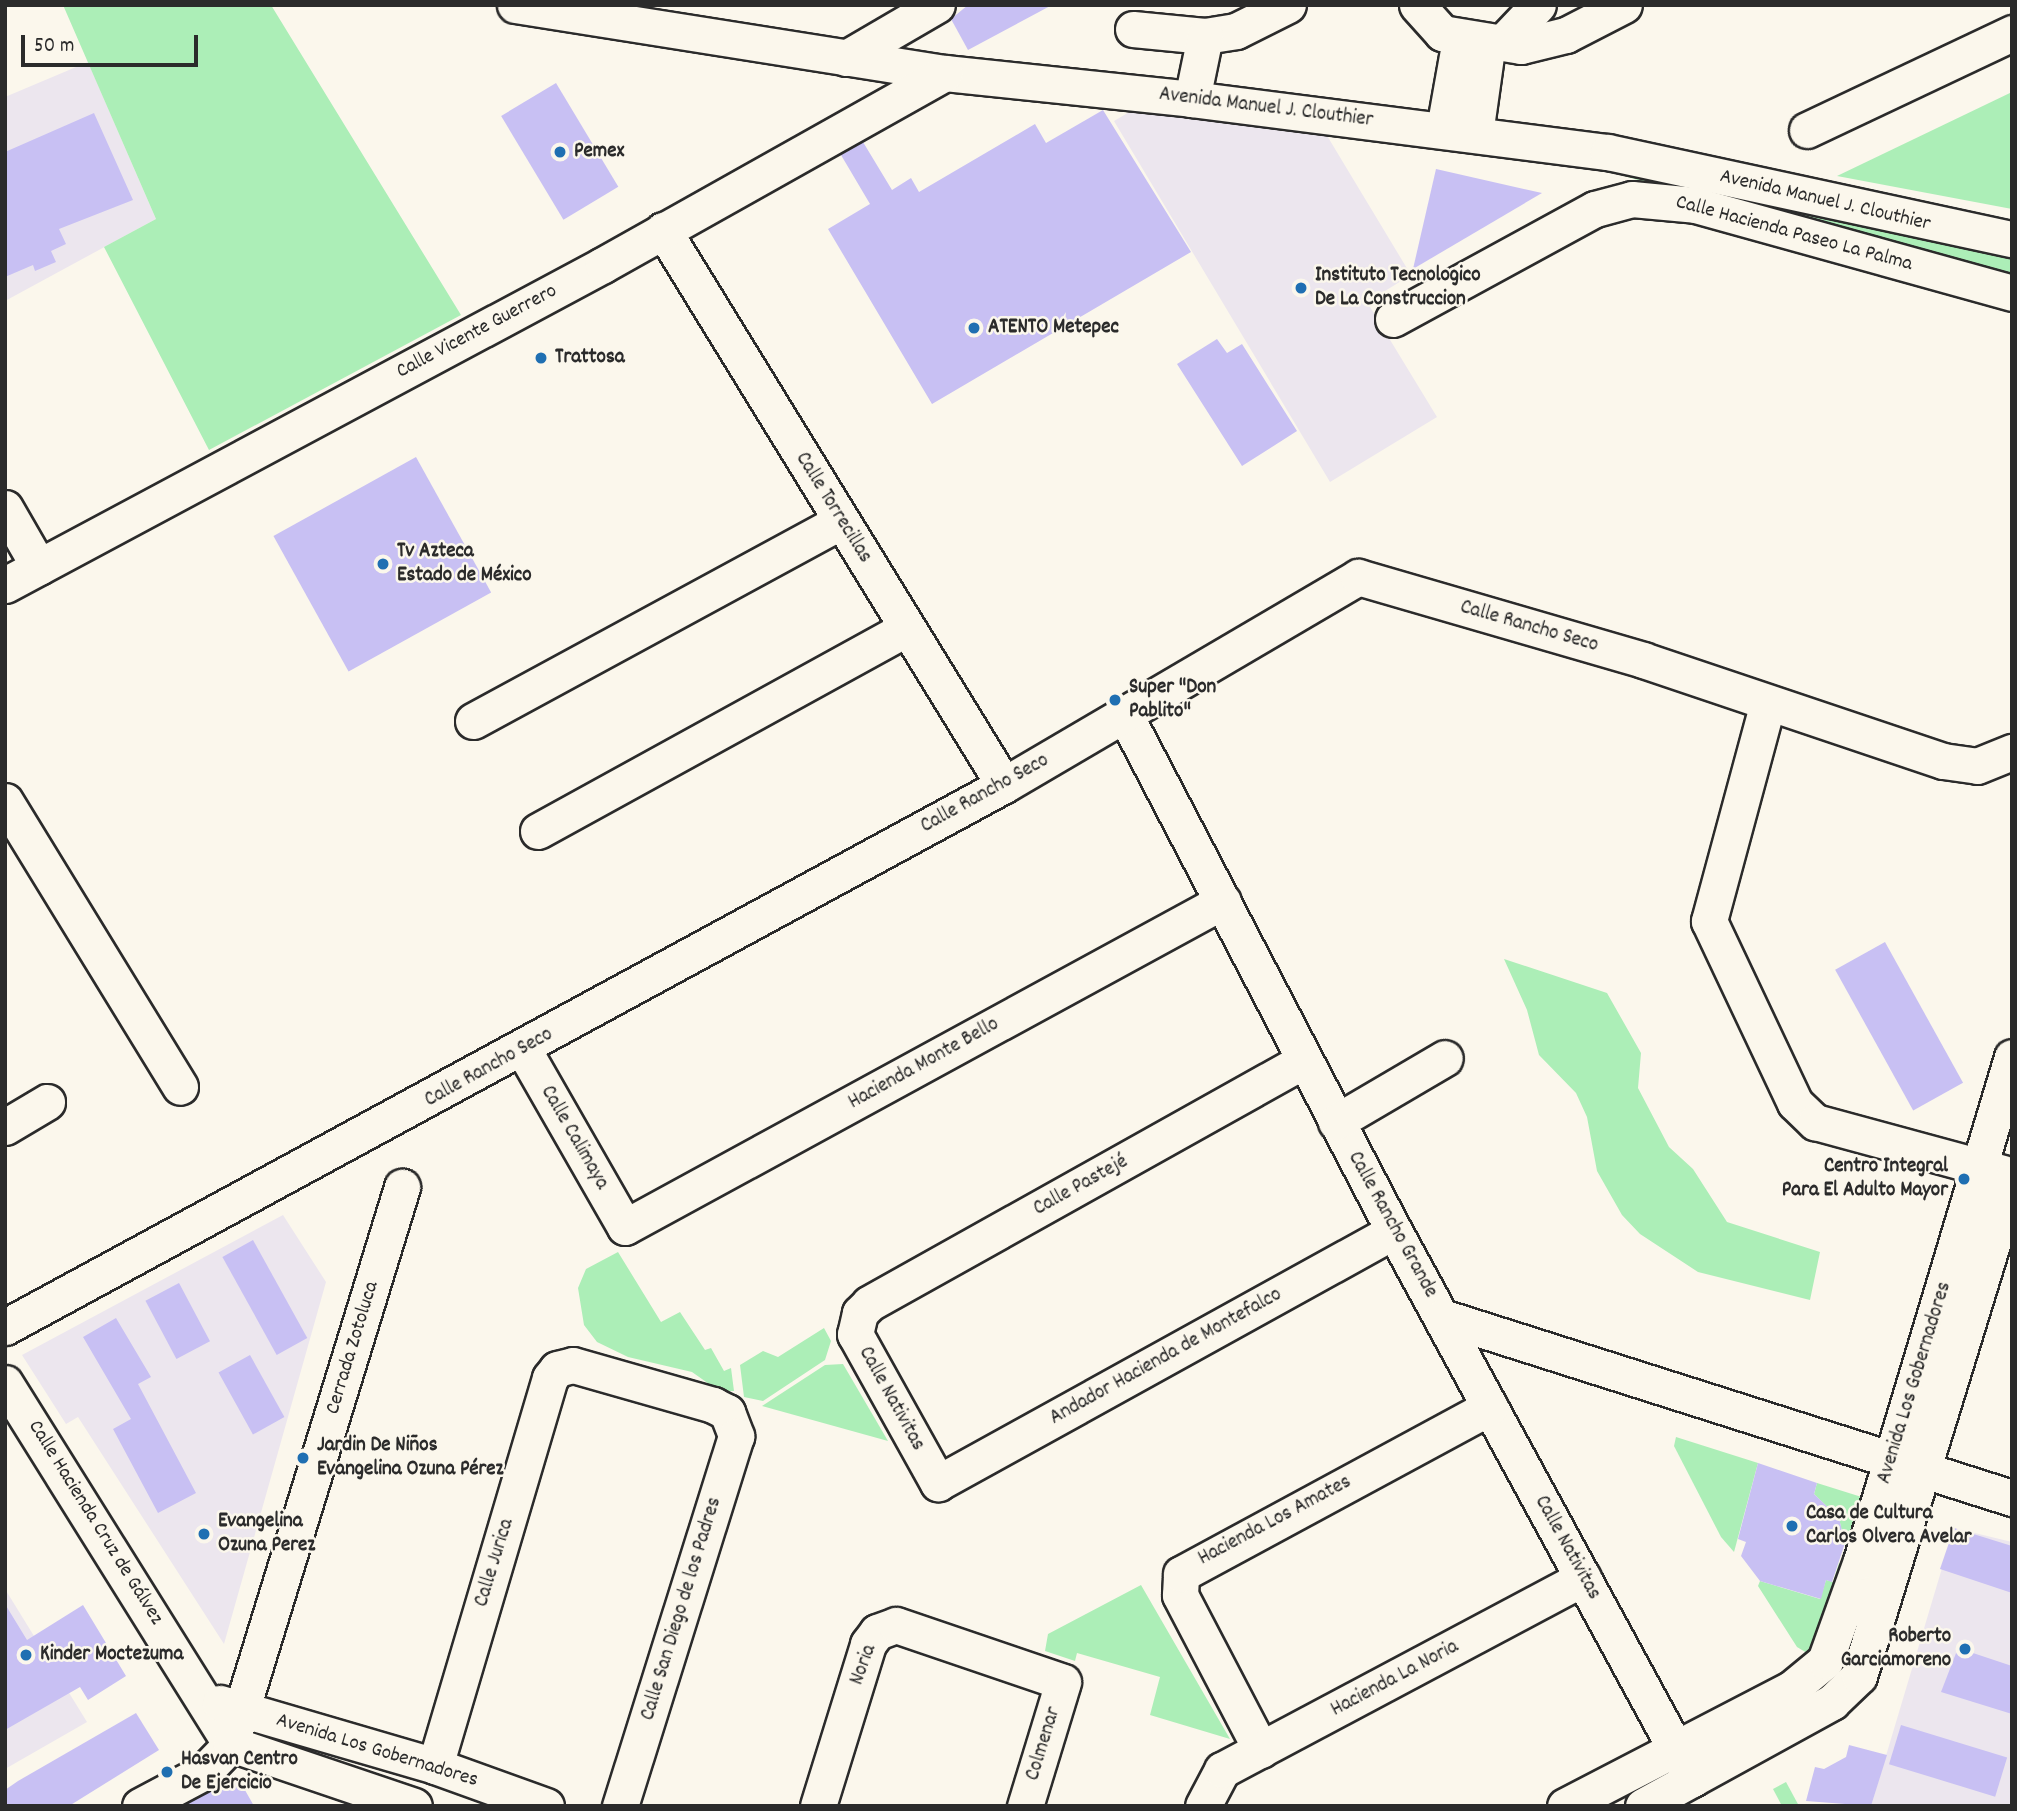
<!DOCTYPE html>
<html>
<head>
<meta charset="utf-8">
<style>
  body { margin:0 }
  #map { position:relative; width:2017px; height:1811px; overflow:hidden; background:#fbf7ec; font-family:Dekko,sans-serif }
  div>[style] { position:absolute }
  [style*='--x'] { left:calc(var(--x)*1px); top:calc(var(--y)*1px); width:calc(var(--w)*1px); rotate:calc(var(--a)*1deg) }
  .built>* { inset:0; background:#ece6ee }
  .green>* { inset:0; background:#aceeb7 }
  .building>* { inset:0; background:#c8c0f3; transform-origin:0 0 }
  .roads { filter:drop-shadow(2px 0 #2b2b2b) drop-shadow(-2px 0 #2b2b2b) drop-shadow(0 2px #2b2b2b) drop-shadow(0 -2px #2b2b2b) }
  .minor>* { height:35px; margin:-17.5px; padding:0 17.5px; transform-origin:17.5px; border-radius:17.5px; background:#fbf7ec }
  .dots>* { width:19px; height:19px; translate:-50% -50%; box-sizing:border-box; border:4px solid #fbf7ec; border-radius:50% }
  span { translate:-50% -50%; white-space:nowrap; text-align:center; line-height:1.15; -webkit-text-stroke:5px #fbf7ec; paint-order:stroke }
  .street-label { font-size:21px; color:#2b2b2b }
  .poi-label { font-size:21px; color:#2b2b2b; font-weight:700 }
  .left { translate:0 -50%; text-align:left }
  .right { translate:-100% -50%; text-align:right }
  .frame { position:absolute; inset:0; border:7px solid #2b2b2b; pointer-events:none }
  .scale { position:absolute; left:21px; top:35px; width:177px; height:32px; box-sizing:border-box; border:4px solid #2b2b2b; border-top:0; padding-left:9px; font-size:21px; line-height:24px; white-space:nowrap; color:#2b2b2b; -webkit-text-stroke:5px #fbf7ec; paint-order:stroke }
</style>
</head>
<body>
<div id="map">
  <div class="built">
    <div style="clip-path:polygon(88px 62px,156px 219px,5px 301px,5px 97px)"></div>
    <div style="clip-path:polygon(1131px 111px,1326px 134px,1411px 275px,1367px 302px,1437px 417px,1330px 482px,1114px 121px)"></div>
    <div style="clip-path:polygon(283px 1215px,326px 1282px,224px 1644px,78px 1417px,66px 1424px,22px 1355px)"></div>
    <div style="clip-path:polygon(1954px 1528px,2012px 1542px,2012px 1806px,1871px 1806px)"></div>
    <div style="clip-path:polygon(5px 1589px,87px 1722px,5px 1769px)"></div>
  </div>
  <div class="green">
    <div style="clip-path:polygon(63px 5px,271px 5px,461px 315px,209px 450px,104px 247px,156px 219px)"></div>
    <div style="clip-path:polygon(2012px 92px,2012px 209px,1837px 176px)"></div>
    <div style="clip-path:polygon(1611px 166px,2012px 254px,2012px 287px,1610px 172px)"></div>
    <div style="clip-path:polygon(1504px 959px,1607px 993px,1641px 1053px,1638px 1088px,1669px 1147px,1693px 1169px,1727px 1222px,1820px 1252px,1810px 1300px,1698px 1272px,1640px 1234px,1622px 1215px,1597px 1171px,1587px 1117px,1576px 1093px,1539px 1055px,1527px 1010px)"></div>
    <div style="clip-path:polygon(618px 1252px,661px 1322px,680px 1312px,705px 1350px,711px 1348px,724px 1371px,731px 1368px,734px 1391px,719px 1391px,692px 1372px,628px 1357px,597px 1342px,584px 1325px,578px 1288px,586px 1269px)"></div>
    <div style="clip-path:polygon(824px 1328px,831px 1341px,825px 1360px,763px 1401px,744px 1397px,740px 1365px,763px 1351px,778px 1357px)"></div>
    <div style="clip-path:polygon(843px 1364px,888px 1441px,762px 1406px,825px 1365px)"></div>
    <div style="clip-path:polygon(1676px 1437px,1758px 1463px,1734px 1552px,1721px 1537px,1674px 1446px)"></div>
    <div style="clip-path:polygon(1817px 1483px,1868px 1499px,1851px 1551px,1846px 1550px,1839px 1518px,1814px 1494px)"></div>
    <div style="clip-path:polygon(1839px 1563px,1847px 1565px,1817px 1655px,1807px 1653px,1797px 1647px,1758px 1586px,1760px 1581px,1820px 1599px,1826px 1580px,1833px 1582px)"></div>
    <div style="clip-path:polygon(1141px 1585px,1230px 1739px,1150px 1715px,1160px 1677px,1077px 1653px,1075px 1661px,1045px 1651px,1048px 1634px)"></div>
    <div style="clip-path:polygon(1786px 1782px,1799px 1806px,1782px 1806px,1773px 1789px)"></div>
  </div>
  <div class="building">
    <div style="clip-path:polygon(968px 5px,1052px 5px,968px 50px,951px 19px)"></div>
    <div style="left:556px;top:83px;width:121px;height:64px;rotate:59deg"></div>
    <div style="clip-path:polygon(1103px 110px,1191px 252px,932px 404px,828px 229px,870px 204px,841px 155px,863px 142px,892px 190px,911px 178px,919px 192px,1035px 124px,1046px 143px)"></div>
    <div style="clip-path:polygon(94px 113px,133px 200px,59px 229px,66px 244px,51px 251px,56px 262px,35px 271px,33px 265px,5px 277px,5px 152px)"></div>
    <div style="clip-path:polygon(1436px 169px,1542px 193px,1413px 269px)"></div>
    <div style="clip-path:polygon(1217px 339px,1227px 353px,1242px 344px,1297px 431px,1242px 466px,1177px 364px)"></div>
    <div style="left:416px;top:457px;width:155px;height:163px;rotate:61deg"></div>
    <div style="left:1885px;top:942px;width:161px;height:57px;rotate:61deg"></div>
    <div style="left:253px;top:1240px;width:112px;height:35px;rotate:61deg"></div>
    <div style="left:179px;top:1283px;width:66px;height:38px;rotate:62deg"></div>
    <div style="clip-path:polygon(116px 1318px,151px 1377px,138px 1384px,196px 1493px,158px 1513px,113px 1429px,131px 1419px,83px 1337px)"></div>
    <div style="left:250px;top:1355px;width:71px;height:36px;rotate:61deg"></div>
    <div style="clip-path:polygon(1758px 1463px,1817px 1483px,1814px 1494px,1839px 1518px,1845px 1543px,1832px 1582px,1826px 1580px,1821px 1599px,1760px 1581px,1741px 1556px,1746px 1542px,1738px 1539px)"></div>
    <div style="clip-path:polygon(1954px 1528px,2012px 1546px,2012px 1593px,1940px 1569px)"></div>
    <div style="clip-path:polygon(5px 1604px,27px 1640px,83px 1605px,126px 1676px,88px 1700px,80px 1687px,5px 1730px)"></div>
    <div style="clip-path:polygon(1958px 1648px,2012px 1666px,2012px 1714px,1941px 1692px)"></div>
    <div style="clip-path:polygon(136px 1713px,159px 1750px,69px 1806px,5px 1806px,5px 1790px,18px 1781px)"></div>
    <div style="left:1901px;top:1725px;width:111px;height:41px;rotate:17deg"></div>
    <div style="clip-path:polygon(1849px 1745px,1887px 1755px,1871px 1806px,1806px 1801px,1815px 1767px,1824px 1769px,1846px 1757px)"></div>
    <div style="clip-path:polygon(237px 1776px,254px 1806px,183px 1806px,213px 1790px)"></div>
  </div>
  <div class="roads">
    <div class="minor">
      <div style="--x:515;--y:5;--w:435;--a:9"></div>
      <div style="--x:945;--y:73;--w:248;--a:6"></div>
      <div style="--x:1192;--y:99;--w:419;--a:7.3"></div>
      <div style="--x:1608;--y:152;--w:413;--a:12.2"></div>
      <div style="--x:1417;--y:5;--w:38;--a:48"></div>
      <div style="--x:1442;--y:33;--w:80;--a:9.3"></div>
      <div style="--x:1521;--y:46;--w:46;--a:-13.7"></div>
      <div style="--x:1566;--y:35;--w:65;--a:-27.3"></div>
      <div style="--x:1133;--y:29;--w:72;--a:5.6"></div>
      <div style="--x:1205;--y:36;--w:31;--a:-9"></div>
      <div style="--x:1236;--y:31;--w:58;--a:-26.6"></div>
      <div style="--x:1502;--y:43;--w:52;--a:-46.5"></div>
      <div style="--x:846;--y:58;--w:105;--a:-30.2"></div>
      <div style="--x:1192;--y:99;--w:64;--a:-78.3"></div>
      <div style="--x:1444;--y:129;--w:91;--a:-79.9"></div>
      <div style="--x:1807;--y:130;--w:227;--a:-25.3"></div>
      <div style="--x:1475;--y:134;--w:93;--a:-82"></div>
      <div style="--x:663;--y:230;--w:651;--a:58.43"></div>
      <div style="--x:1393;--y:319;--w:230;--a:-28.6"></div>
      <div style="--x:1595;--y:209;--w:38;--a:-15"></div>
      <div style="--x:1632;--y:199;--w:63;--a:5.4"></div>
      <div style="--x:1695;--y:205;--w:329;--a:15.5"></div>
      <div style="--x:5;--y:508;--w:68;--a:60"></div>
      <div style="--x:5;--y:585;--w:678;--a:-28.15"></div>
      <div style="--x:603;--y:265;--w:392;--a:-29.3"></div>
      <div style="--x:1767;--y:706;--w:223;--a:105.1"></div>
      <div style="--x:1709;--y:921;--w:201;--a:64.7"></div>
      <div style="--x:1795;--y:1103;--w:28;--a:44"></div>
      <div style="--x:1815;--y:1122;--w:195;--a:15.2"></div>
      <div style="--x:1125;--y:715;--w:582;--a:62.47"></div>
      <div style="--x:1394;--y:1231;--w:624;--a:61.46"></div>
      <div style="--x:473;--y:721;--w:419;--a:-28.5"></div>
      <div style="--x:5;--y:801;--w:335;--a:58.5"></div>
      <div style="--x:538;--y:831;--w:421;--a:-28.8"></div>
      <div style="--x:523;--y:1049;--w:205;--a:60.2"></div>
      <div style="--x:625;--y:1227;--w:681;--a:-28.6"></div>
      <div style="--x:1303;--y:1061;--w:497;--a:150.8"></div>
      <div style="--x:869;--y:1304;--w:13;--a:135"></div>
      <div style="--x:860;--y:1313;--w:22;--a:103"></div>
      <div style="--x:855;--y:1334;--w:171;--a:60.9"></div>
      <div style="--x:938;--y:1483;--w:521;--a:-28.93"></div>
      <div style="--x:1336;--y:1122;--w:126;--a:-30.4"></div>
      <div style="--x:5;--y:1127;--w:49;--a:-30.8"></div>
      <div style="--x:1442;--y:1317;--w:598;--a:17.62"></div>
      <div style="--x:5;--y:1327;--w:1137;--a:-28.48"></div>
      <div style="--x:1004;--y:785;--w:411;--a:-30.4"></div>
      <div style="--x:1358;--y:577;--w:297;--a:16.2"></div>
      <div style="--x:1643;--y:660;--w:317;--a:18.6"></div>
      <div style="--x:1943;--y:761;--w:34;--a:8"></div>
      <div style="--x:1977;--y:766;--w:38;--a:-22"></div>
      <div style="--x:5;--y:1383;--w:426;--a:58"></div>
      <div style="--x:220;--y:1703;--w:224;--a:16.3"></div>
      <div style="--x:435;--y:1766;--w:118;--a:19.8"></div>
      <div style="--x:231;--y:1744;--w:193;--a:18.7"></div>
      <div style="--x:1261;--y:1750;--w:175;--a:-117.6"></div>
      <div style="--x:1180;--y:1595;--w:21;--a:-87"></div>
      <div style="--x:1181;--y:1574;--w:351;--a:-28.4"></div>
      <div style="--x:435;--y:1766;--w:405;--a:-73.5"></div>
      <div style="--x:550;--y:1378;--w:11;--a:-52"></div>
      <div style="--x:557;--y:1369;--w:16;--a:-14"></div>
      <div style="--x:573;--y:1365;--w:146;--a:15.9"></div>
      <div style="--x:713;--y:1405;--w:16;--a:27"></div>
      <div style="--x:727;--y:1412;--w:26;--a:69"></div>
      <div style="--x:736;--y:1436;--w:388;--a:107.4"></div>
      <div style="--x:140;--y:1806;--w:72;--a:-28"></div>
      <div style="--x:204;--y:1772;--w:39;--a:-46"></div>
      <div style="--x:231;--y:1744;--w:583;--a:-72.93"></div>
      <div style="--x:818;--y:1806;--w:170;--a:-72.8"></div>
      <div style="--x:868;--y:1644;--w:15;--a:-53"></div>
      <div style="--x:877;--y:1632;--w:20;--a:-20"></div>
      <div style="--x:896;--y:1625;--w:176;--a:18.8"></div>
      <div style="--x:1063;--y:1682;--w:130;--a:107"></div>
      <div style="--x:1203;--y:1806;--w:41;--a:-62.2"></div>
      <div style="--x:1222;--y:1770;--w:409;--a:-28"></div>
      <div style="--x:1565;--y:1806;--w:254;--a:-27.4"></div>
      <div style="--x:1791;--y:1689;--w:44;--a:-39.5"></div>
      <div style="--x:1825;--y:1661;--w:106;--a:-70.2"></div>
      <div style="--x:1861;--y:1561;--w:526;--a:-73.32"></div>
      <div style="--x:1643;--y:1806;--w:216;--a:-28.8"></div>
      <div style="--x:1832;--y:1702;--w:37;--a:-44"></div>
      <div style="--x:1859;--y:1676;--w:520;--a:-72.89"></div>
    </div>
  </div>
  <div class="dots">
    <div style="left:560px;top:152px;background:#1f6fb2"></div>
    <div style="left:1301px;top:288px;background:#1f6fb2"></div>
    <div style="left:974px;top:328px;background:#1f6fb2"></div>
    <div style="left:541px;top:358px;background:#1f6fb2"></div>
    <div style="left:383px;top:564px;background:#1f6fb2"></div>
    <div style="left:1115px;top:700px;background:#1f6fb2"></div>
    <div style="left:1964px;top:1179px;background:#1f6fb2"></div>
    <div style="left:303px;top:1458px;background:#1f6fb2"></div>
    <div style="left:1792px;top:1526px;background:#1f6fb2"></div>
    <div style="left:204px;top:1534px;background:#1f6fb2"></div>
    <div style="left:1965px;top:1649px;background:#1f6fb2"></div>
    <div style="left:26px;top:1655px;background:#1f6fb2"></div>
    <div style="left:167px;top:1772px;background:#1f6fb2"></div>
  </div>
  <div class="street-label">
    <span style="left:1266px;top:108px;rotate:7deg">Avenida Manuel J. Clouthier</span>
    <span style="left:1825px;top:201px;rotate:13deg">Avenida Manuel J. Clouthier</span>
    <span style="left:1794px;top:234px;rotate:15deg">Calle Hacienda Paseo La Palma</span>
    <span style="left:477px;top:332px;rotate:-28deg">Calle Vicente Guerrero</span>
    <span style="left:833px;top:508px;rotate:58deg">Calle Torrecillas</span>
    <span style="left:1529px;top:627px;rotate:16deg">Calle Rancho Seco</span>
    <span style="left:985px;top:794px;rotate:-29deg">Calle Rancho Seco</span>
    <span style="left:924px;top:1064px;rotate:-29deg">Hacienda Monte Bello</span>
    <span style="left:489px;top:1068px;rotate:-29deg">Calle Rancho Seco</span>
    <span style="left:574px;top:1138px;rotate:60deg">Calle Calimaya</span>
    <span style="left:1081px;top:1186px;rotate:-29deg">Calle Pastejé</span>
    <span style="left:1392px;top:1225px;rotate:61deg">Calle Rancho Grande</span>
    <span style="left:353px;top:1348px;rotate:-73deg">Cerrada Zotoluca</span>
    <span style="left:1166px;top:1357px;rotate:-29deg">Andador Hacienda de Montefalco</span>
    <span style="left:1915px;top:1383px;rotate:-73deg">Avenida Los Gobernadores</span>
    <span style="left:891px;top:1399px;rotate:61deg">Calle Nativitas</span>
    <span style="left:1275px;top:1521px;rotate:-28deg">Hacienda Los Amates</span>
    <span style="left:95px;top:1523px;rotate:58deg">Calle Hacienda Cruz de Gálvez</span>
    <span style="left:1567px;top:1548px;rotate:61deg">Calle Nativitas</span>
    <span style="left:495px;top:1563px;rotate:-73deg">Calle Jurica</span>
    <span style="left:682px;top:1609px;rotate:-73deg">Calle San Diego de los Padres</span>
    <span style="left:864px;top:1665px;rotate:-70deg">Noria</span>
    <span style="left:1395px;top:1679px;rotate:-28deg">Hacienda La Noria</span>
    <span style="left:1044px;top:1744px;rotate:-73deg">Colmenar</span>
    <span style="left:377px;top:1751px;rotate:17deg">Avenida Los Gobernadores</span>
  </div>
  <div class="poi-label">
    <span class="left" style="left:574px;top:152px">Pemex</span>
    <span class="left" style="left:1315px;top:288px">Instituto Tecnologico<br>De La Construccion</span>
    <span class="left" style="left:988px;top:328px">ATENTO Metepec</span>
    <span class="left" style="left:555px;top:358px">Trattosa</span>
    <span class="left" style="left:397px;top:564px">Tv Azteca<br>Estado de México</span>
    <span class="left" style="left:1129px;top:700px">Super "Don<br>Pablito"</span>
    <span class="right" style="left:1948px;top:1179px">Centro Integral<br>Para El Adulto Mayor</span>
    <span class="left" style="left:317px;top:1458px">Jardin De Niños<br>Evangelina Ozuna Pérez</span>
    <span class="left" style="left:1806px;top:1526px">Casa de Cultura<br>Carlos Olvera Avelar</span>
    <span class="left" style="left:218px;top:1534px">Evangelina<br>Ozuna Perez</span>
    <span class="right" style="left:1951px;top:1649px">Roberto<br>Garciamoreno</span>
    <span class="left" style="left:40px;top:1655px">Kinder Moctezuma</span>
    <span class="left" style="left:181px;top:1772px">Hasvan Centro<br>De Ejercicio</span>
  </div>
  <div class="frame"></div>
  <div class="scale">50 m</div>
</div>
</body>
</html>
